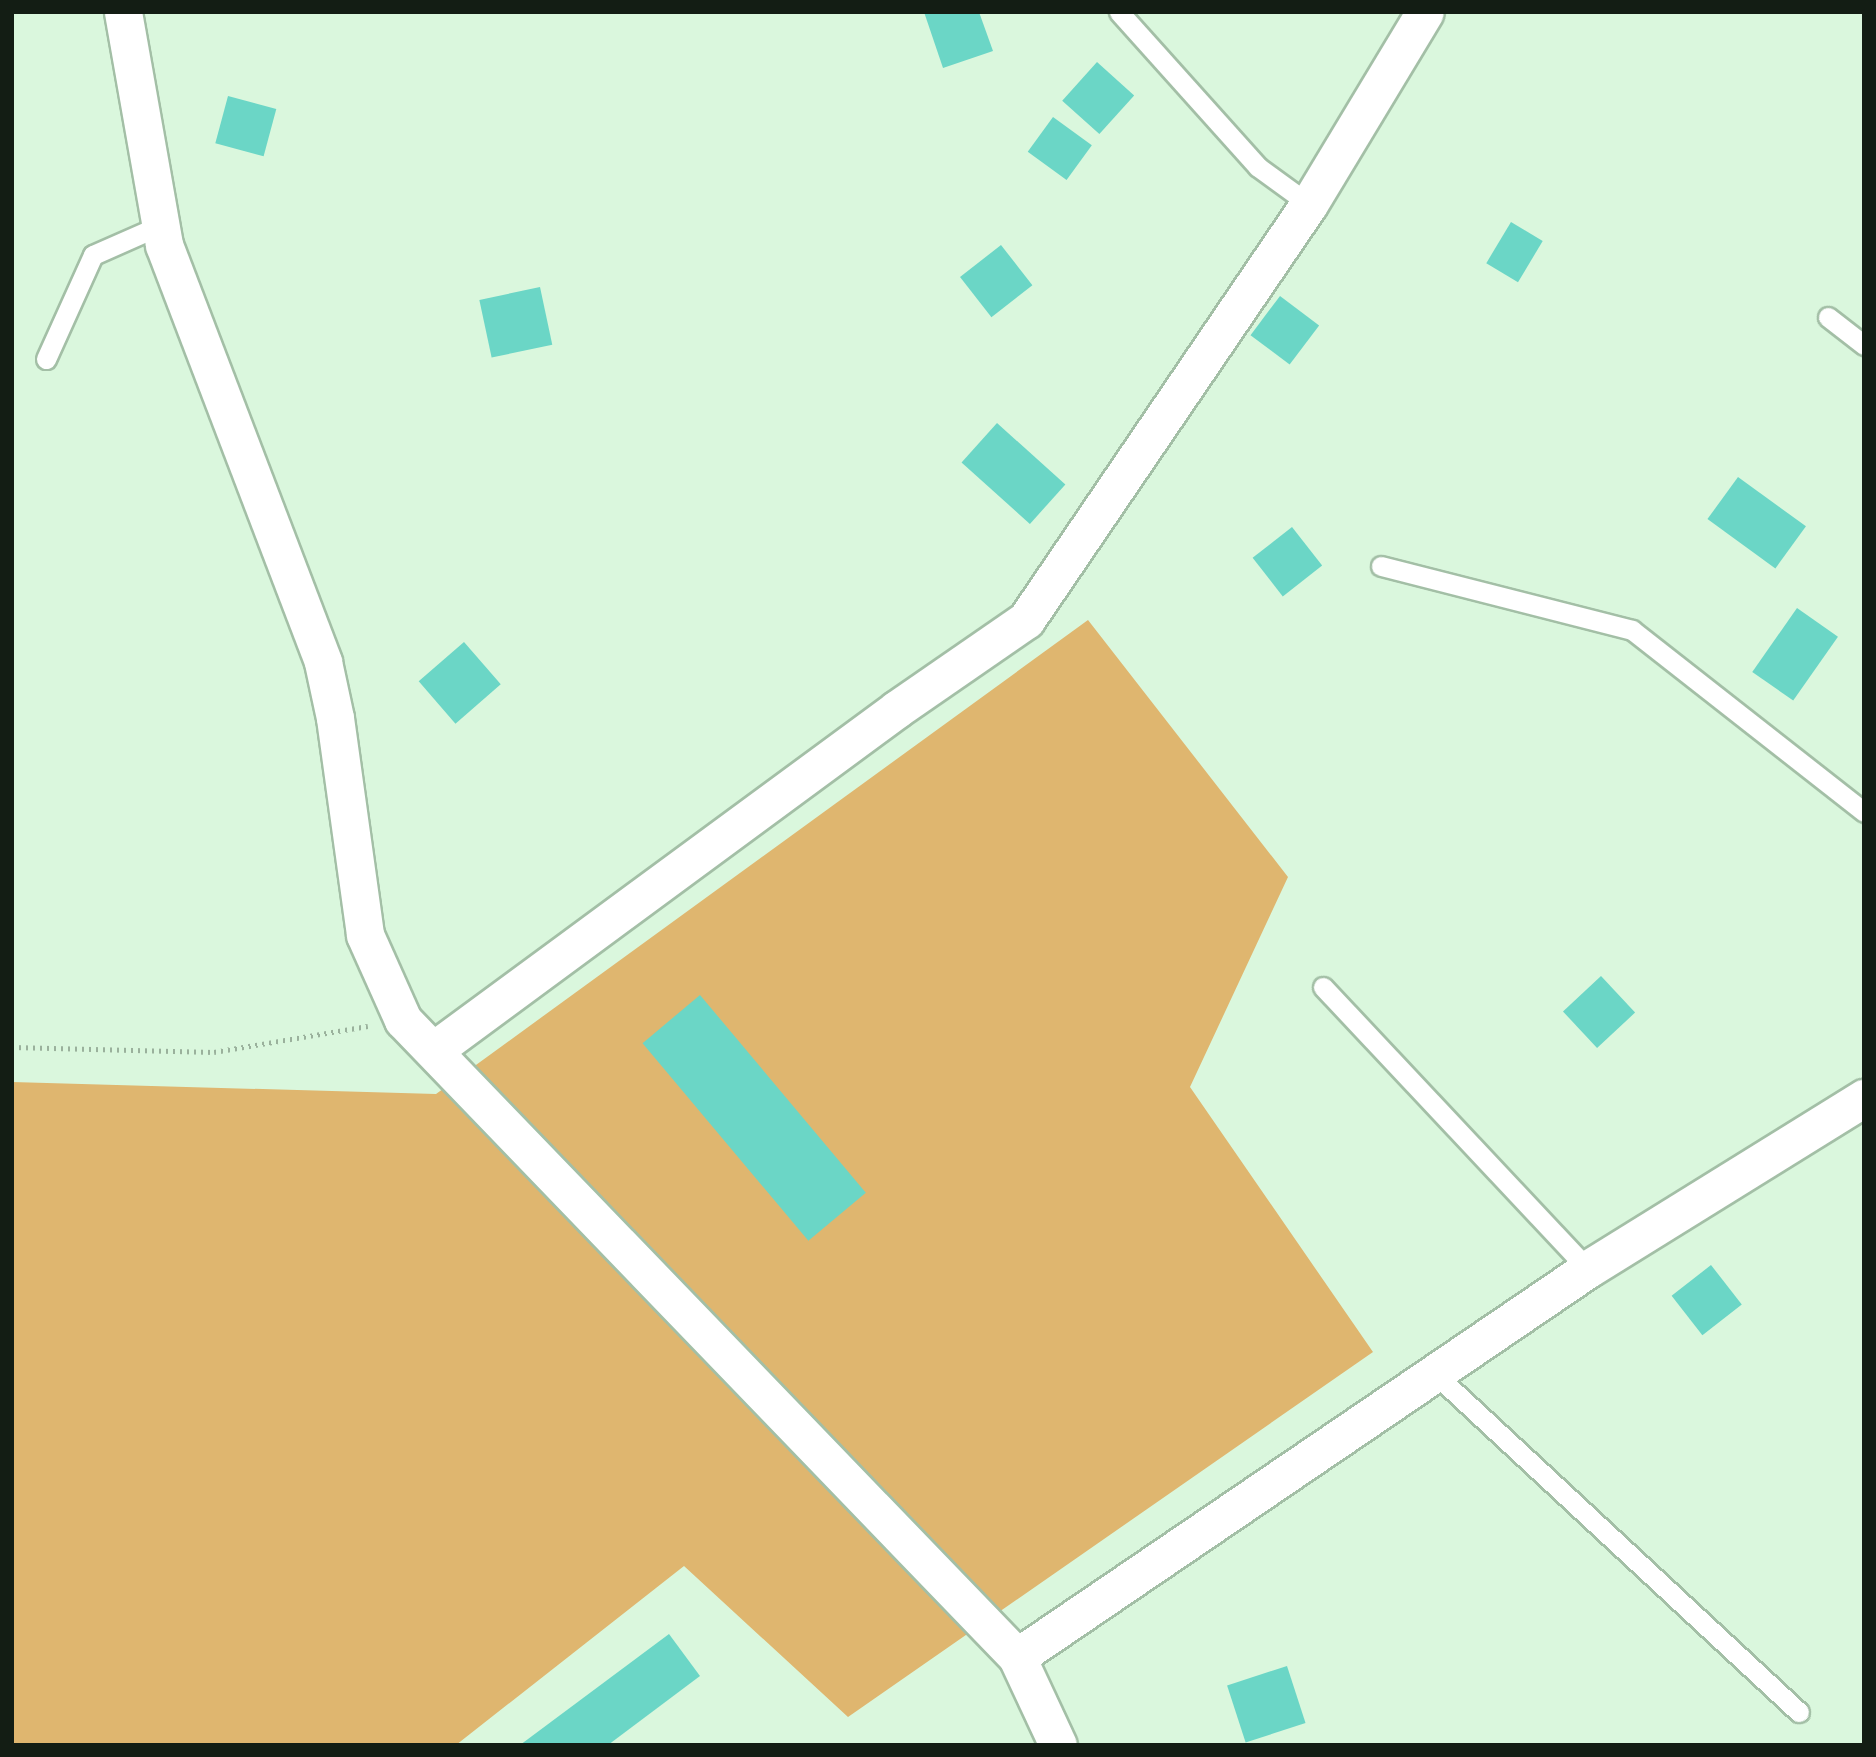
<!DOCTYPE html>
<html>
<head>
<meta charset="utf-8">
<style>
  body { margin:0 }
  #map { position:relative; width:1876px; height:1757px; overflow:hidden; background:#daf7dd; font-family:"Golos Text",sans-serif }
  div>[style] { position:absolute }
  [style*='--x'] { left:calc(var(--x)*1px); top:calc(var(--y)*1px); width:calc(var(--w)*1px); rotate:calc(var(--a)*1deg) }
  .forest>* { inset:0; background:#dfb66f }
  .building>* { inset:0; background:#6bd6c6; transform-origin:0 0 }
  .path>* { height:4.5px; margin-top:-2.25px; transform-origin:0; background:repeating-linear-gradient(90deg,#9ab19c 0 2px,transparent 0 7px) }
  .roads { filter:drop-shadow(2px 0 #a3bfa6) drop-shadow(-2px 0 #a3bfa6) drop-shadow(0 2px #a3bfa6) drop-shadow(0 -2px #a3bfa6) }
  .lane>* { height:19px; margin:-9.5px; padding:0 9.5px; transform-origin:9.5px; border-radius:9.5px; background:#fff }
  .street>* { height:37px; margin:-18.5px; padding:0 18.5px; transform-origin:18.5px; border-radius:18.5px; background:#fff }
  span { translate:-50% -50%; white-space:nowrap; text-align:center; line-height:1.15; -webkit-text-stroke:5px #daf7dd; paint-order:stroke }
  .frame { position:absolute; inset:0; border:14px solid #131d14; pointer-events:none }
</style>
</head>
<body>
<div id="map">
  <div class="forest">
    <div style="clip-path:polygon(1088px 620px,1288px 877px,1190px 1087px,1373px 1352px,848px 1717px,684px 1566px,456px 1745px,12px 1745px,12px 1082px,436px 1094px)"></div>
  </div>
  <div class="building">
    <div style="clip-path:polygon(924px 12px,979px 12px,993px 51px,943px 68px)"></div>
    <div style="left:1097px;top:62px;width:50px;height:52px;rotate:42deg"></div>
    <div style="left:228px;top:96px;width:50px;height:49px;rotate:15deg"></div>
    <div style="left:1053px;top:117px;width:48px;height:43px;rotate:36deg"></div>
    <div style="left:1511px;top:222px;width:37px;height:48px;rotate:31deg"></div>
    <div style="left:1001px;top:245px;width:51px;height:52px;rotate:52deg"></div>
    <div style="left:540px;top:287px;width:59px;height:62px;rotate:78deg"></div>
    <div style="left:1280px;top:296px;width:49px;height:49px;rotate:37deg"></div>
    <div style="left:997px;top:423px;width:92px;height:53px;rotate:42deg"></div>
    <div style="left:1738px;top:477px;width:84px;height:52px;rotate:36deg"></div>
    <div style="left:1292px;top:527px;width:49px;height:50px;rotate:52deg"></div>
    <div style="left:1797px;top:608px;width:50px;height:78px;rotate:35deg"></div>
    <div style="left:464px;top:642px;width:56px;height:60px;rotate:49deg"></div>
    <div style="left:1601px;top:976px;width:50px;height:52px;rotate:47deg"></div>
    <div style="left:700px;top:995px;width:258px;height:75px;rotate:50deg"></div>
    <div style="left:1711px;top:1265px;width:50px;height:50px;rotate:52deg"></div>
    <div style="clip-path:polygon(669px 1634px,700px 1676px,608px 1745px,520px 1745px)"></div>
    <div style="left:1287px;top:1666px;width:60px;height:63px;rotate:72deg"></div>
  </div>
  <div class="path">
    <div style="--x:12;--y:1047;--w:202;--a:1.4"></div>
    <div style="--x:214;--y:1052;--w:156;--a:-9.6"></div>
  </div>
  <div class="roads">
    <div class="lane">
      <div style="--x:1119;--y:12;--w:208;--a:48.1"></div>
      <div style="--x:1258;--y:167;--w:63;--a:36"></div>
      <div style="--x:1828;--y:317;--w:46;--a:37.9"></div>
      <div style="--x:46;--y:359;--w:114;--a:-65.7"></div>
      <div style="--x:93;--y:255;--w:74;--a:-23.8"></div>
      <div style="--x:1381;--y:566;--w:259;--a:14.3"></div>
      <div style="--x:1632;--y:630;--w:295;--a:38.1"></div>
      <div style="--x:1323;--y:987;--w:387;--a:46.8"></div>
      <div style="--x:1434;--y:1373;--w:498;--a:42.9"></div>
    </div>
    <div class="street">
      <div style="--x:123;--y:12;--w:237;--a:80"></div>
      <div style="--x:164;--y:245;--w:446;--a:69.1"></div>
      <div style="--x:323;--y:662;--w:57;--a:77.9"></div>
      <div style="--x:335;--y:718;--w:219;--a:82.1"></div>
      <div style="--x:365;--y:935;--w:93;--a:65.9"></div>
      <div style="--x:403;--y:1020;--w:885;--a:46.05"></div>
      <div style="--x:434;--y:1050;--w:575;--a:-36.37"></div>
      <div style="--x:897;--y:709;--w:157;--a:-34.6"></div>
      <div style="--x:1026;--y:620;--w:503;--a:-55.77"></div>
      <div style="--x:1309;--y:204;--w:224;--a:-58.9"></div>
      <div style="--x:1058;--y:1745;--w:97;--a:-115"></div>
      <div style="--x:1017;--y:1657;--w:690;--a:-34.2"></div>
      <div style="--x:1588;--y:1269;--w:325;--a:-31.8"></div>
    </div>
  </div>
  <div class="frame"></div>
</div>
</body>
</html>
